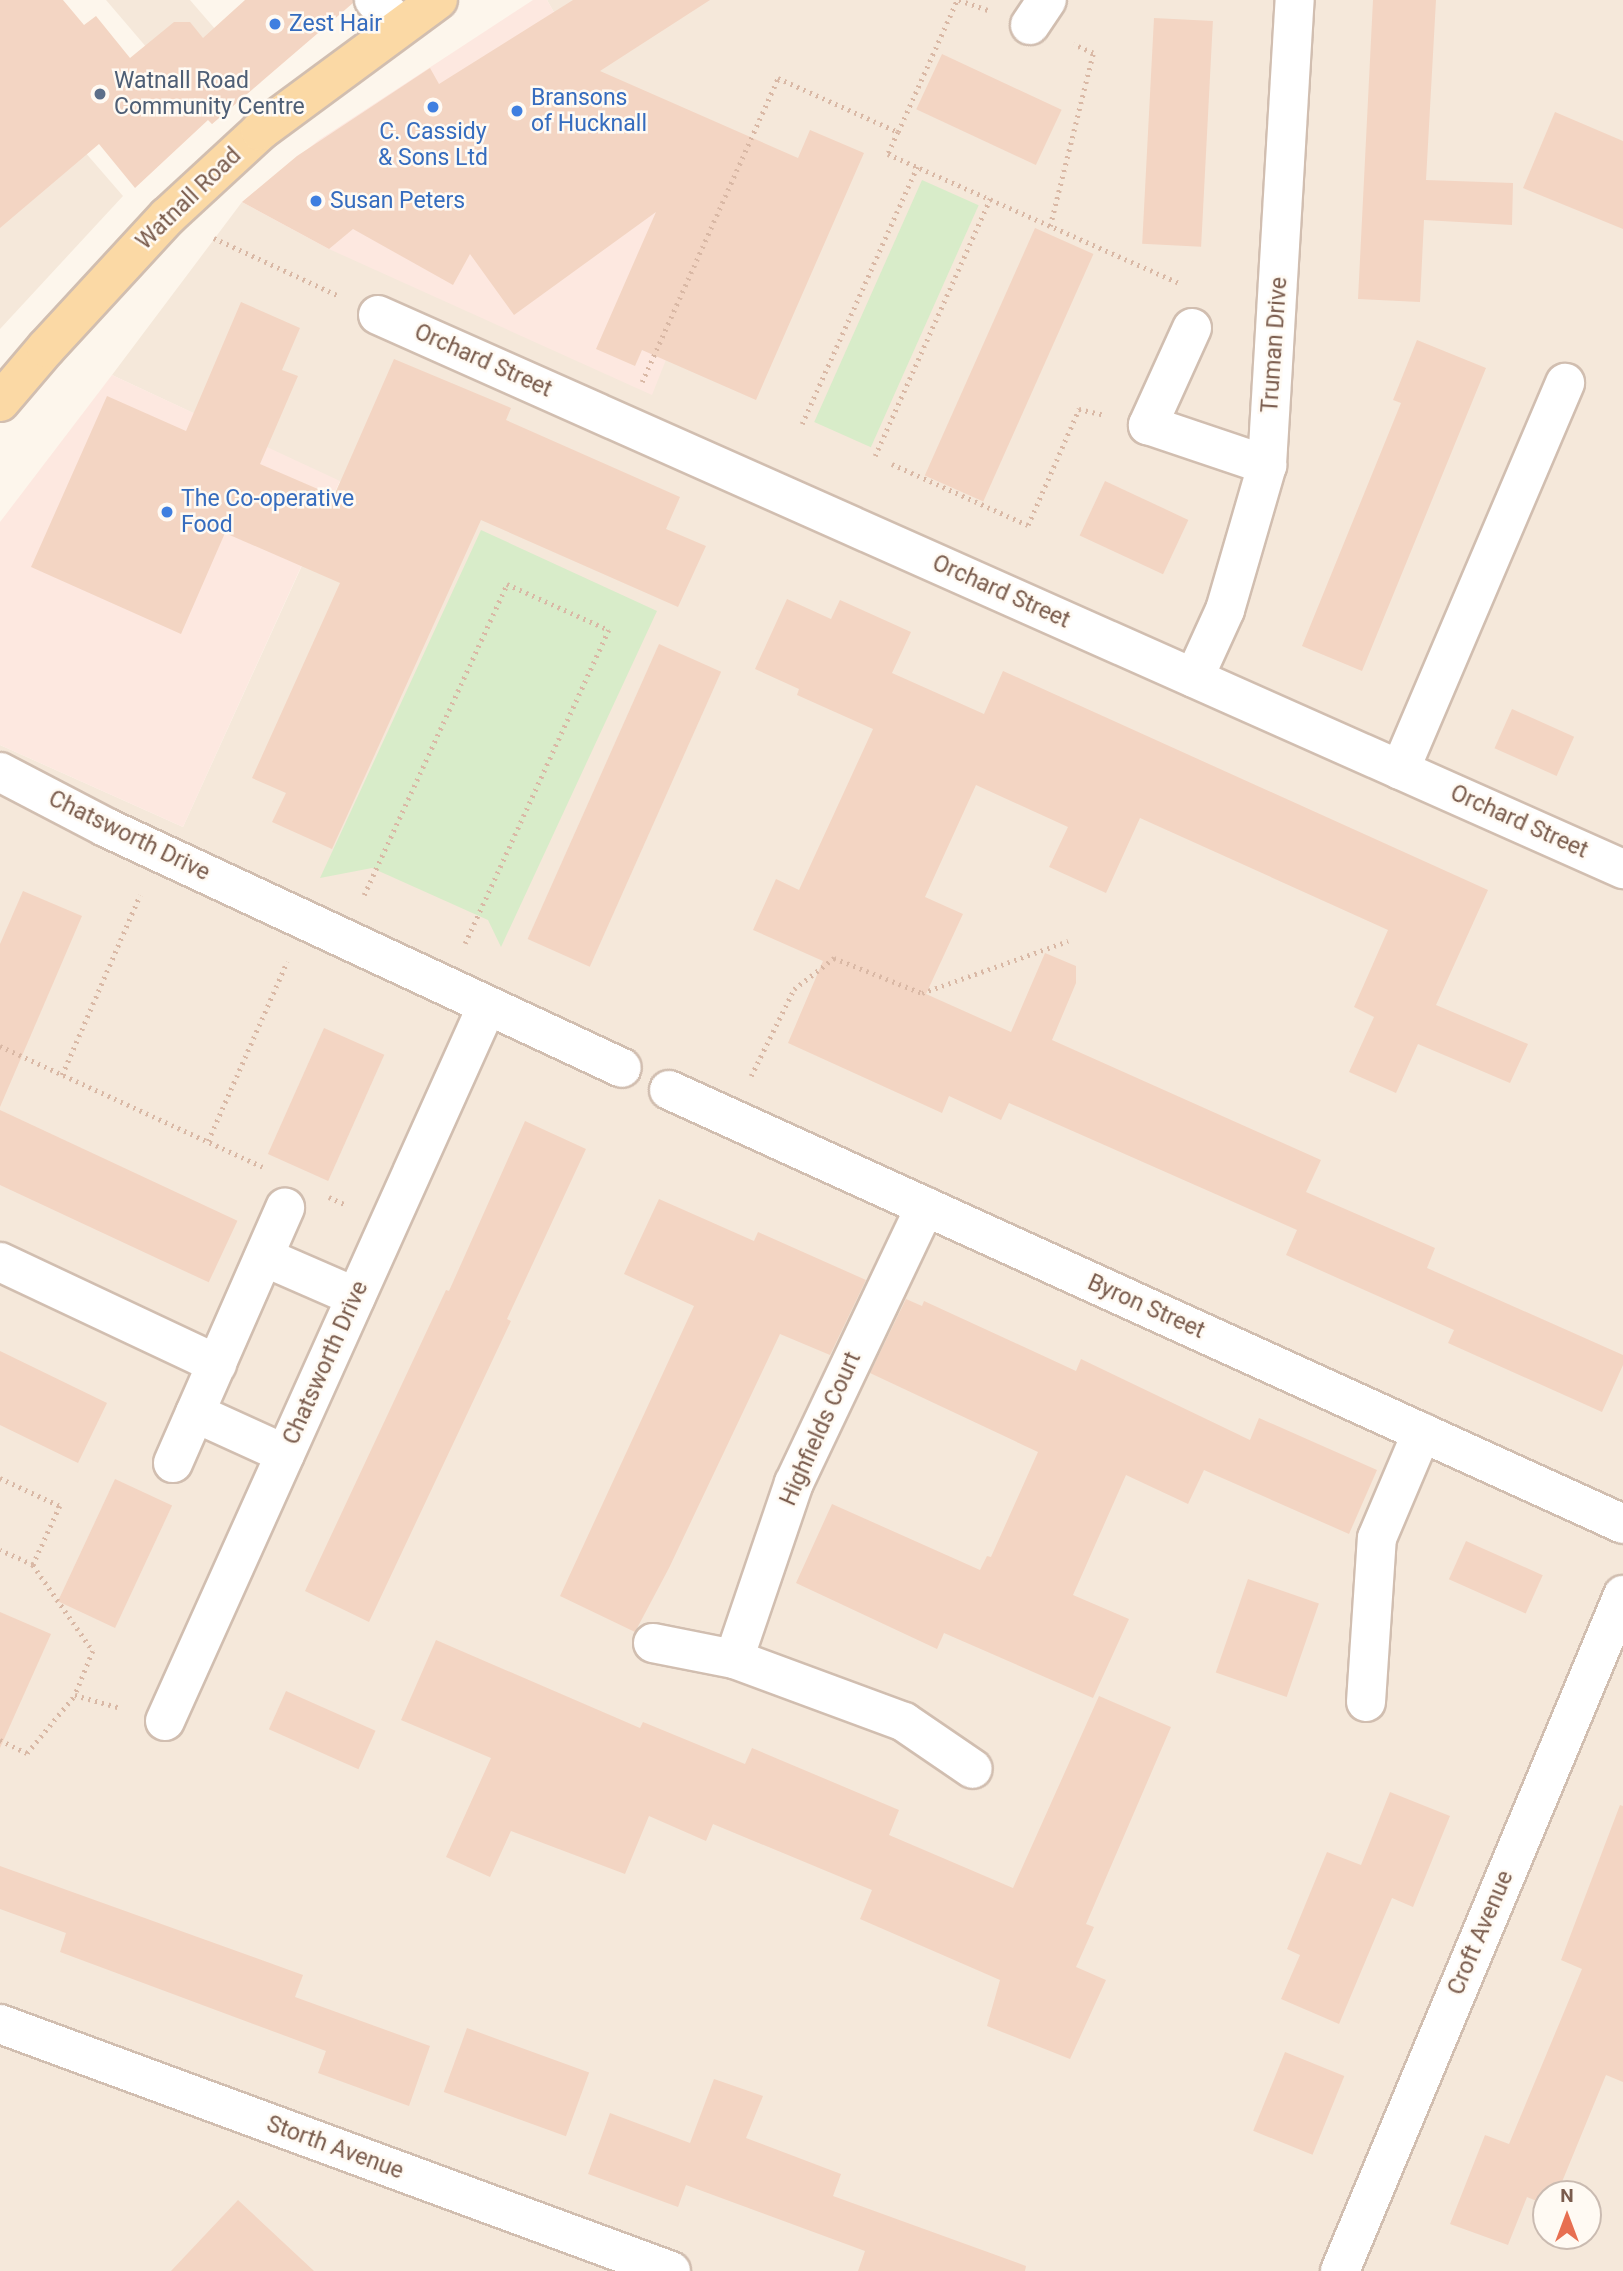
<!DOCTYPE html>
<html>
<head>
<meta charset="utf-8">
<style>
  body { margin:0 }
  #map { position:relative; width:1623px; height:2271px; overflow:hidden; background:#fdf6ec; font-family:Roboto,sans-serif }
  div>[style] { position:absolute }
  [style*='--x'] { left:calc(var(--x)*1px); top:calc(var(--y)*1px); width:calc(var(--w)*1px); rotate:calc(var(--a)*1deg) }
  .residential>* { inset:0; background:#f5e8da }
  .commercial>* { inset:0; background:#fde8e0 }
  .green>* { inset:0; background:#d8ecc9; transform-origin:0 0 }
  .building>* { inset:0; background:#f3d5c3; transform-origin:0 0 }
  .path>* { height:4.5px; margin-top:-2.25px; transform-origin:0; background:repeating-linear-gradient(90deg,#d9b8a5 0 2px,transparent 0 7px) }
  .roads { filter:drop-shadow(2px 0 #d1beb0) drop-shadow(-2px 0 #d1beb0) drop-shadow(0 2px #d1beb0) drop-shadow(0 -2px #d1beb0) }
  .minor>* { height:38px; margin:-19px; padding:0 19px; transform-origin:19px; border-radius:19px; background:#fff }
  .major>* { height:38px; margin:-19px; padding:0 19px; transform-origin:19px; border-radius:19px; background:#fbd9a5 }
  .dots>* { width:19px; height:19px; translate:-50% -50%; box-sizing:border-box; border:4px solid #fffaf3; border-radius:50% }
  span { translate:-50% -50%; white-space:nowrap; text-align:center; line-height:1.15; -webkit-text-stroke:5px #fffaf3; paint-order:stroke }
  .shop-label { font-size:23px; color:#366cbe }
  .left { translate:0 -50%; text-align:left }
  .service-label { font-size:23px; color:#4e5e75 }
  .street-label { font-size:23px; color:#7a5c4d }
  .north { position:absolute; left:1532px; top:2180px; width:70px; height:70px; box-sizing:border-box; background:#fffaf3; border:2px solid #cabbb1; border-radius:50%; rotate:0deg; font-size:19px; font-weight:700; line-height:28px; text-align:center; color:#7a5c4d }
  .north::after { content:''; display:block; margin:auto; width:24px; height:32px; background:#e76f51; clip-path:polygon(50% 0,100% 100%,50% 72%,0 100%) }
</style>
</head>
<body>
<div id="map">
  <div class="residential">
    <div style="clip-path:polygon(106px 0,190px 0,261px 82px,212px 124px)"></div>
    <div style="clip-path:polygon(evenodd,547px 0,1623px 0,1623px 2271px,0 2271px,0 745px,183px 827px,340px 482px,112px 375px,242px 202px,329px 249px,586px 69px,547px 0,1546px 2194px,1588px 2194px,1588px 2236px,1546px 2236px,1546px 2194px)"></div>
    <div style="clip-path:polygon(0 54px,123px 196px,0 329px)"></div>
  </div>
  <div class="commercial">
    <div style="clip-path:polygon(533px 0,547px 0,586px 69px,753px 141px,652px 395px,329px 249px,242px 202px,319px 140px)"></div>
    <div style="clip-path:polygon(112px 375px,340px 481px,183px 827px,0 745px,0 522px)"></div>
  </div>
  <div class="green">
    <div style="left:922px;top:180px;width:62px;height:265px;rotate:24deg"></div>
    <div style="clip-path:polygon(481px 530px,657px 611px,501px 947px,488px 920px,372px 868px,320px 878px)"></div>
  </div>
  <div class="building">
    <div style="clip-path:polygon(0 0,63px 0,84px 25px,96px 16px,130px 58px,174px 22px,190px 22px,203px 38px,245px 0,353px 0,353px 3px,212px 124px,208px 120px,135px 188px,99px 144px,0 228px)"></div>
    <div style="clip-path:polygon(573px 0,710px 0,600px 71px,798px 158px,810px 130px,864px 153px,756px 400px,642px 350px,635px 366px,596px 349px,656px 212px,514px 315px,470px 254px,453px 285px,353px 229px,329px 249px,242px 202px,297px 156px,430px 68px,439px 84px)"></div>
    <div style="clip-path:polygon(1373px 0,1436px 0,1426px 180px,1513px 183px,1512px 225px,1424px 220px,1420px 302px,1358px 299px)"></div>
    <div style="left:1154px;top:18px;width:59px;height:226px;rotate:3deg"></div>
    <div style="left:942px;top:54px;width:132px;height:61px;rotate:25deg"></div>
    <div style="clip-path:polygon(1555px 112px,1623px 141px,1623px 229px,1523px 188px)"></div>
    <div style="left:1035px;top:228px;width:64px;height:271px;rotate:24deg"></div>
    <div style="clip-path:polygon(241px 302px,300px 328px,282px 370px,298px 376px,260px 464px,334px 496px,394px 359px,511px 408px,506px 420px,680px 497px,666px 529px,706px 546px,678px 607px,481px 520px,332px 849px,272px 822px,286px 793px,252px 778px,340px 583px,225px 533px,181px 634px,31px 567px,107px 396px,186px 431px)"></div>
    <div style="clip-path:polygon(1417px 340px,1486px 368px,1362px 671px,1302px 646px,1401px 403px,1393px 400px)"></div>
    <div style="left:1105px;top:481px;width:92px;height:60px;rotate:25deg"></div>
    <div style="clip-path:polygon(787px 599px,831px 619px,840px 600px,911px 632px,892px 673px,984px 714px,1003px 671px,1488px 890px,1436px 1005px,1528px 1044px,1510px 1083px,1418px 1044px,1396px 1093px,1349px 1072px,1374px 1017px,1354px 1007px,1388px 930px,1140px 818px,1106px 893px,1049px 867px,1068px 827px,976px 785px,925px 897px,963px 914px,926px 994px,1011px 1032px,1045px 953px,1076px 966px,1076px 983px,1052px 1040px,1321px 1160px,1306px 1192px,1435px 1248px,1427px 1268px,1623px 1355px,1623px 1365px,1602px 1412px,1448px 1343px,1454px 1330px,1286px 1255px,1297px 1230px,1009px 1103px,1001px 1120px,949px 1096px,942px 1113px,788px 1043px,823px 961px,753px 930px,776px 879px,799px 890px,873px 729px,797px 695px,799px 689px,755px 669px)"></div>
    <div style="left:659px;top:644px;width:68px;height:323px;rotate:24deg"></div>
    <div style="left:1512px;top:709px;width:68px;height:43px;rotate:24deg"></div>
    <div style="clip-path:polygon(23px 891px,82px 916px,0 1107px,0 944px)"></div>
    <div style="left:324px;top:1028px;width:66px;height:138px;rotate:24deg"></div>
    <div style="left:0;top:1110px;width:262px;height:68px;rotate:25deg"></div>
    <div style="clip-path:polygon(525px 1121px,586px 1149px,507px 1319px,511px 1321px,369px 1622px,305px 1591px,446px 1290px,449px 1291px)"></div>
    <div style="clip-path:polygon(659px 1199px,754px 1241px,758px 1232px,866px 1280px,830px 1355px,780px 1334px,669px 1568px,635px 1632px,560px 1596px,694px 1306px,624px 1274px)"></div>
    <div style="clip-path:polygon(906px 1299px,922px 1306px,924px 1301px,1076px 1371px,1081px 1359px,1250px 1440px,1259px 1418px,1377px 1470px,1349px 1534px,1204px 1470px,1188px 1504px,1126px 1475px,1073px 1595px,1129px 1619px,1093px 1698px,944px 1633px,937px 1649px,796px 1583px,832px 1504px,980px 1570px,987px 1556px,991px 1557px,1038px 1452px,870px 1373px)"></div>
    <div style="clip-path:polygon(0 1351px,107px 1403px,78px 1463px,0 1425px)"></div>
    <div style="left:115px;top:1479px;width:63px;height:135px;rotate:25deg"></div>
    <div style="left:1466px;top:1541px;width:84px;height:42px;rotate:24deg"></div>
    <div style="left:1248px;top:1579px;width:75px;height:99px;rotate:19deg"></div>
    <div style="clip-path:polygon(0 1612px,51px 1634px,0 1748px)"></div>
    <div style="clip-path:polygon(436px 1640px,640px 1728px,643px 1722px,745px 1764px,752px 1748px,899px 1810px,889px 1835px,1013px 1888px,1099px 1696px,1171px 1727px,1086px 1924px,1094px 1927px,1076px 1967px,1106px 1980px,1070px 2059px,987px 2026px,1000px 1980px,860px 1919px,872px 1890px,713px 1824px,706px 1841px,649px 1816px,625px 1874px,511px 1831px,490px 1877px,446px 1857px,491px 1758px,401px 1720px)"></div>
    <div style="left:286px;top:1691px;width:98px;height:42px;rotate:24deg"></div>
    <div style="clip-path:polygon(1390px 1792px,1450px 1816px,1413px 1907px,1392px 1898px,1339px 2024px,1281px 1999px,1300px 1955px,1287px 1949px,1327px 1852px,1361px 1865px)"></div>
    <div style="clip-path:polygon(1620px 1805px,1623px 1806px,1623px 2082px,1606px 2075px,1557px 2194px,1546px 2194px,1546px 2205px,1527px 2197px,1508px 2245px,1450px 2224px,1485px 2135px,1509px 2144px,1582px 1969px,1561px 1960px)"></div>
    <div style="clip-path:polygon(0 1866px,303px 1975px,295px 1997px,430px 2046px,409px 2106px,318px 2073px,326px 2051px,60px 1952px,66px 1933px,0 1909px)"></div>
    <div style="left:467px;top:2028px;width:130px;height:68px;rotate:20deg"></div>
    <div style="left:1285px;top:2052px;width:64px;height:85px;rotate:22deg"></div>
    <div style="clip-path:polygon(714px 2079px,763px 2096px,746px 2138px,841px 2174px,833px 2196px,1026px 2266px,1025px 2271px,858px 2271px,865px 2251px,686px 2185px,678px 2207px,588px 2174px,610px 2113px,690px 2143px)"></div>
    <div style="clip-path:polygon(238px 2200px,314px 2271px,171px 2271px)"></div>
  </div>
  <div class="path">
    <div style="--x:959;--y:0;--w:31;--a:19"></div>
    <div style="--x:898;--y:132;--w:24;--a:114"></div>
    <div style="--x:888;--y:154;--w:318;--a:23.9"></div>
    <div style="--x:1050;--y:226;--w:178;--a:-76"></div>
    <div style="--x:1093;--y:53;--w:21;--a:-157"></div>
    <div style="--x:214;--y:238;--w:138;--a:24.9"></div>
    <div style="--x:642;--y:382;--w:333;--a:-65.9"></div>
    <div style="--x:778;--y:78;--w:132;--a:24.2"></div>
    <div style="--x:898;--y:132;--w:145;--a:-65.9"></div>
    <div style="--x:802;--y:424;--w:282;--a:-65.9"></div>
    <div style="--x:875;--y:456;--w:282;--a:-65.9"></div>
    <div style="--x:892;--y:464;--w:149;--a:24.2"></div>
    <div style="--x:1028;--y:525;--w:127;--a:-66.3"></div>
    <div style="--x:1079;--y:409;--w:26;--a:13"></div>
    <div style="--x:364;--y:895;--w:342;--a:-65.3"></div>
    <div style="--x:507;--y:584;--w:112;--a:24.3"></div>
    <div style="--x:609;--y:630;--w:345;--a:114.6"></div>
    <div style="--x:0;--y:1046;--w:289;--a:24.7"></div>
    <div style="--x:62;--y:1075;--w:196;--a:-66.6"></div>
    <div style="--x:751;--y:1076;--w:97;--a:-63.7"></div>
    <div style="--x:794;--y:989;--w:51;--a:-37.8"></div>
    <div style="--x:834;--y:958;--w:95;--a:21.7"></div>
    <div style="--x:922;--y:993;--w:155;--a:-19.6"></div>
    <div style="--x:208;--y:1141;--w:196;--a:-66.2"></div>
    <div style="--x:329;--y:1197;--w:19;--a:25"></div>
    <div style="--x:0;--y:1478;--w:66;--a:25"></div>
    <div style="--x:60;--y:1506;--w:65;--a:114.6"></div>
    <div style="--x:33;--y:1565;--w:36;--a:-156"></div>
    <div style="--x:33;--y:1565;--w:105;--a:55.1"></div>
    <div style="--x:93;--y:1651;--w:48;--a:112.2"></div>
    <div style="--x:0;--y:1740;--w:30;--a:26"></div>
    <div style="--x:27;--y:1753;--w:75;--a:-50.4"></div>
    <div style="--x:75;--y:1695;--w:48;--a:15.8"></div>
  </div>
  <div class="roads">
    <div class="minor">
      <div style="--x:374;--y:0;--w:36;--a:44"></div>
      <div style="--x:1030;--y:25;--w:30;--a:-56"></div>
      <div style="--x:378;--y:315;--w:1363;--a:23.99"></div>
      <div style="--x:1192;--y:328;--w:107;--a:114.4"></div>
      <div style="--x:1148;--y:425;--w:126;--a:18.6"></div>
      <div style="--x:1194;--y:678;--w:75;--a:-65.5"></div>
      <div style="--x:1225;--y:610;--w:151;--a:-73.8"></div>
      <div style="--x:1267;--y:465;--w:466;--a:-86.6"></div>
      <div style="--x:1400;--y:770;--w:421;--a:-66.9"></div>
      <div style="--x:0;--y:772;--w:119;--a:27.6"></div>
      <div style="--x:105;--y:827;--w:570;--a:24.99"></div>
      <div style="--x:669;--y:1090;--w:1048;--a:24.46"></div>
      <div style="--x:264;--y:1257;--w:100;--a:23.5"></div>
      <div style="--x:0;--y:1262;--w:240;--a:25.2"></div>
      <div style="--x:195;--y:1413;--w:99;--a:24.5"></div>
      <div style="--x:173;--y:1463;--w:279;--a:-66.3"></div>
      <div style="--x:653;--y:1643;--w:83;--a:11.2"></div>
      <div style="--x:734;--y:1659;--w:181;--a:20.3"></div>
      <div style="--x:904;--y:1722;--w:83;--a:34.3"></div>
      <div style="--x:734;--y:1659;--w:186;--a:-71.2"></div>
      <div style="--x:794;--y:1483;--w:306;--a:-64.6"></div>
      <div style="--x:1366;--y:1702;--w:164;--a:-86.2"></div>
      <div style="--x:1377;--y:1538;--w:115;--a:-67"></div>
      <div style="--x:165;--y:1721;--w:784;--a:-65.76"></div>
      <div style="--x:0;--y:2024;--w:715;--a:20.21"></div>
      <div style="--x:1340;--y:2271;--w:733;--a:-67.28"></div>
    </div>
    <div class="major">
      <div style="--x:0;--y:402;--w:71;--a:-49.6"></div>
      <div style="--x:46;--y:348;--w:180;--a:-47.3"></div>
      <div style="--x:168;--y:216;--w:125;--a:-42.7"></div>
      <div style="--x:260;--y:131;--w:221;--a:-36.4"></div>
    </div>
  </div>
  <div class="dots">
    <div style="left:275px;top:24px;background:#3f7fe0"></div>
    <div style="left:100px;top:94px;background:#5c6f8a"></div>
    <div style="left:433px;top:107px;background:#3f7fe0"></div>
    <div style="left:517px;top:111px;background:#3f7fe0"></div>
    <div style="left:316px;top:201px;background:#3f7fe0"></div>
    <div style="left:167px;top:512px;background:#3f7fe0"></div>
  </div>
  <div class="shop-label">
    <span class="left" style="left:289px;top:24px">Zest Hair</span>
    <span class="left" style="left:531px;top:111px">Bransons<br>of Hucknall</span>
    <span style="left:433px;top:145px">C. Cassidy<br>&amp; Sons Ltd</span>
    <span class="left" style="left:330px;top:201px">Susan Peters</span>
    <span class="left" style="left:181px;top:512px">The Co-operative<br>Food</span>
  </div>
  <div class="service-label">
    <span class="left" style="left:114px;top:94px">Watnall Road<br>Community Centre</span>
  </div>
  <div class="street-label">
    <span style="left:189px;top:199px;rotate:-44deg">Watnall Road</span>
    <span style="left:1275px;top:345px;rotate:-86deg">Truman Drive</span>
    <span style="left:483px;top:361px;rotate:24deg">Orchard Street</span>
    <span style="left:1001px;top:592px;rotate:24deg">Orchard Street</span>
    <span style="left:1519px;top:822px;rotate:24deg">Orchard Street</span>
    <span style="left:129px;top:836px;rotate:26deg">Chatsworth Drive</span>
    <span style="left:1146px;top:1307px;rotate:24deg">Byron Street</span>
    <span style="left:326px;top:1363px;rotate:-66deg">Chatsworth Drive</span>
    <span style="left:821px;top:1429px;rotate:-66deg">Highfields Court</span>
    <span style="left:1481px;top:1933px;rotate:-67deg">Croft Avenue</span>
    <span style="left:335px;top:2148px;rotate:20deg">Storth Avenue</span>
  </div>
  <div class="north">N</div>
</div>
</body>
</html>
